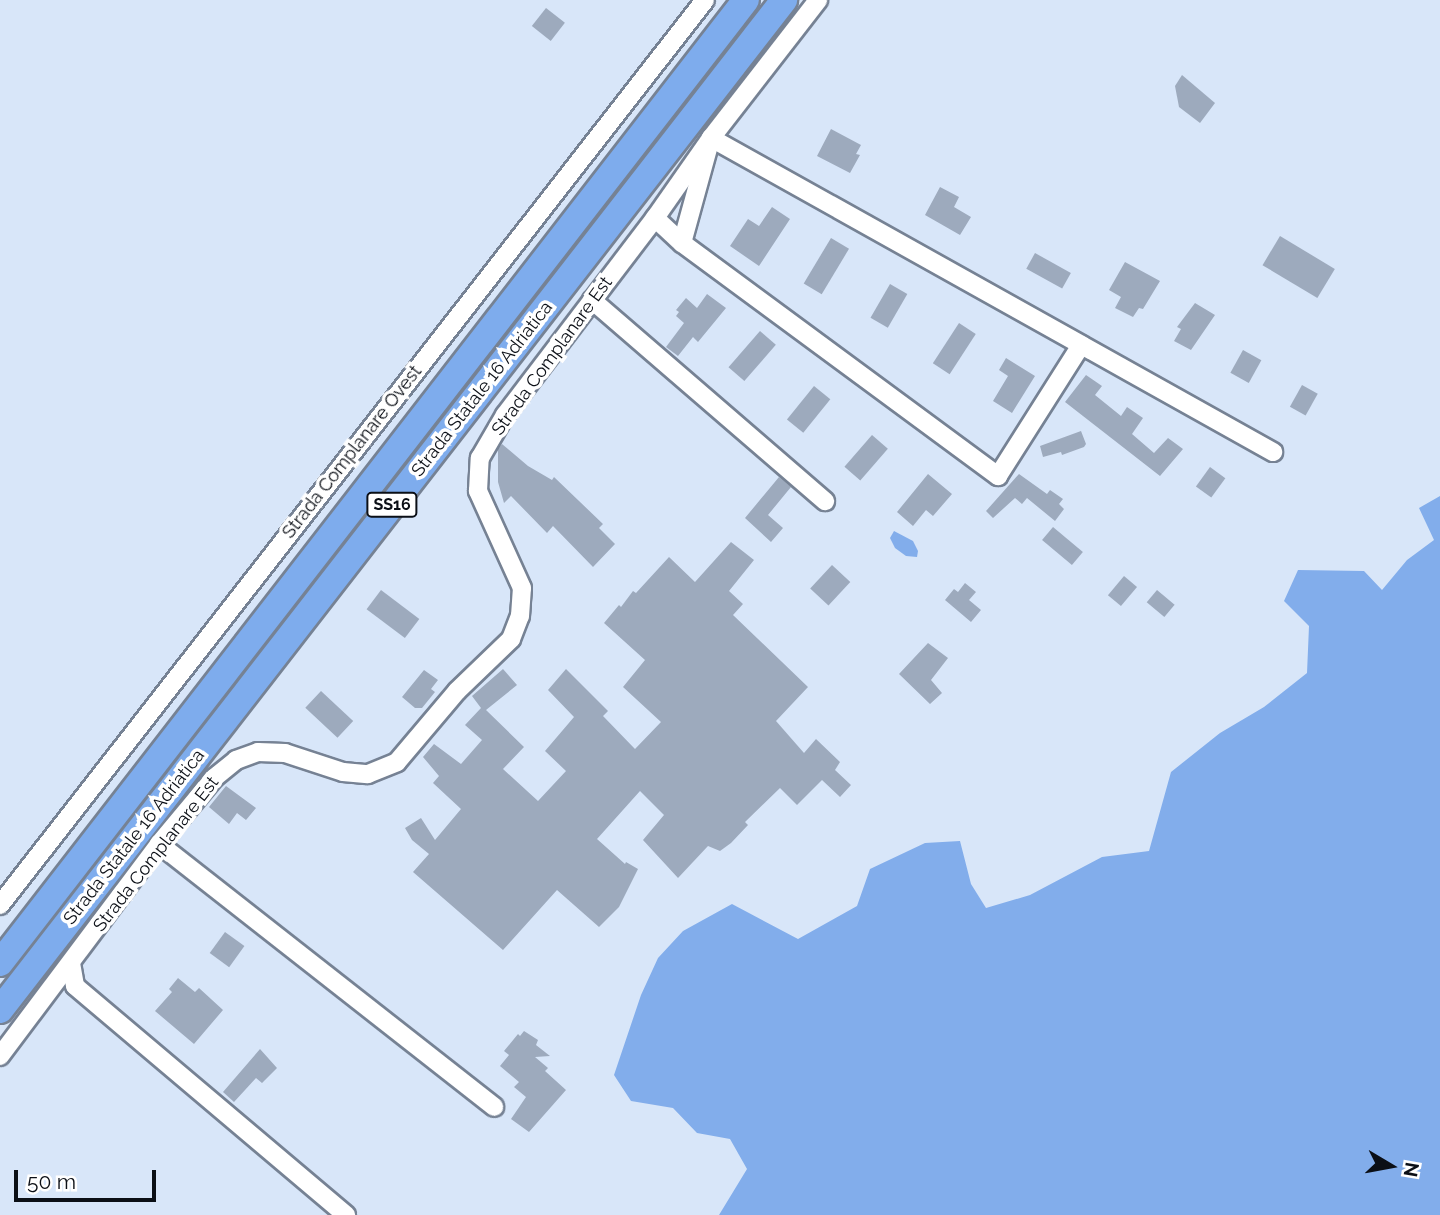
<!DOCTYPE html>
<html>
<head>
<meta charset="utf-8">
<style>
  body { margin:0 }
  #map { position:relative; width:1440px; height:1215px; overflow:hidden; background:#d8e6f9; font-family:Raleway,sans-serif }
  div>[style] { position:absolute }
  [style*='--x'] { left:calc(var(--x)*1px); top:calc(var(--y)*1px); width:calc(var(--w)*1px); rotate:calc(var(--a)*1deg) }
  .water>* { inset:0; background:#82adeb }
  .building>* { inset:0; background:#9daabd; transform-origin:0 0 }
  .roads { filter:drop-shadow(2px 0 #768294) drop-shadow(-2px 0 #768294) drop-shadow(0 2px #768294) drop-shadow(0 -2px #768294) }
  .minor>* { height:18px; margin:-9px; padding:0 9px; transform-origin:9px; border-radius:9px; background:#fff }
  .highway>* { height:26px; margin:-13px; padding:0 13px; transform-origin:13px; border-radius:13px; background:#7eaced }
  span { translate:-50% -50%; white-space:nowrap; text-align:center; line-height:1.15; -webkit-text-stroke:7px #fff; paint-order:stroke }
  .shield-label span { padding:2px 5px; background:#fff; border:2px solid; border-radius:5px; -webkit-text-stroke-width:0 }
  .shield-label { font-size:16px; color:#0b0f16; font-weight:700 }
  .street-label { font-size:18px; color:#0b0f16 }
  .north { position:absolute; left:1356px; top:1131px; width:70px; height:70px; -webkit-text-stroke:5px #fff; paint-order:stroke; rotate:100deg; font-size:19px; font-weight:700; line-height:28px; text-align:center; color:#0b0f16 }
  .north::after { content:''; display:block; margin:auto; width:24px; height:32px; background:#0b0f16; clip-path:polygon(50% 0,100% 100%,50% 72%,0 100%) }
  .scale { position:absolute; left:14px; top:1170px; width:142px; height:32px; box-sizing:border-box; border:4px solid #0b0f16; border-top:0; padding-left:9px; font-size:21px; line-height:24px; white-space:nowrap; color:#0b0f16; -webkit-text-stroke:5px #fff; paint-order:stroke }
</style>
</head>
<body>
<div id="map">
  <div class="water">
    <div style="clip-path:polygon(1440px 496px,1440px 1215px,719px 1215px,747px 1169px,730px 1139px,697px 1133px,673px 1108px,631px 1101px,614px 1075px,641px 995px,658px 958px,683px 931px,732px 904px,798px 939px,857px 906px,870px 869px,925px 843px,960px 841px,971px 884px,986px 908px,1030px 895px,1102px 857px,1149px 851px,1171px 772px,1220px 733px,1264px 707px,1307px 673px,1309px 626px,1284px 601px,1298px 570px,1364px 571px,1382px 590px,1407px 560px,1434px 540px,1419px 508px)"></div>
    <div style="clip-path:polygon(894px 531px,913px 541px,918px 551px,917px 557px,906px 556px,895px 548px,890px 538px)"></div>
  </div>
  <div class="building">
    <div style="left:546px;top:8px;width:24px;height:23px;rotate:38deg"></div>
    <div style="clip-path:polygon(1182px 75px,1215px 103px,1200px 123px,1179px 107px,1175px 86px)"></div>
    <div style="clip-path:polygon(831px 129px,861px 145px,856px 154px,860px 155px,850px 173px,817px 156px)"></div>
    <div style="clip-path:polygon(940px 187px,959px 197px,954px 207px,971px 217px,960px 235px,925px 215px)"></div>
    <div style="clip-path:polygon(772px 207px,790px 219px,759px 266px,730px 246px,748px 219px,759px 226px)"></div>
    <div style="left:1280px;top:236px;width:64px;height:34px;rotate:31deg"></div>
    <div style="left:831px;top:238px;width:21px;height:53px;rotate:31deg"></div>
    <div style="left:1035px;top:253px;width:41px;height:18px;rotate:29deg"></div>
    <div style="clip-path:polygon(1125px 262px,1160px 281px,1143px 309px,1139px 308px,1133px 317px,1115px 308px,1121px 297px,1109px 290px)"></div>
    <div style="left:890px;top:284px;width:20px;height:39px;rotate:30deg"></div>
    <div style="clip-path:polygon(707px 294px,726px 308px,698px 342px,693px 337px,678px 356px,666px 347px,684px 323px,676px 316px,679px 312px,676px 310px,686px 298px,697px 308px)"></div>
    <div style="clip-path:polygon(1195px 303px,1215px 315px,1191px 350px,1174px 341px,1181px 329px,1177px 327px)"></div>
    <div style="left:959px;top:323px;width:20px;height:48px;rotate:33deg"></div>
    <div style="left:760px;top:331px;width:21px;height:48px;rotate:41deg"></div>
    <div style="left:1243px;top:350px;width:21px;height:26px;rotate:29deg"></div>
    <div style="clip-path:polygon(1006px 358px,1035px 376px,1012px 413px,993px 401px,1008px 376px,999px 370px)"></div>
    <div style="clip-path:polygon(1086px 375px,1102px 386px,1095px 395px,1121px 416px,1127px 407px,1143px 418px,1132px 434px,1154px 453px,1168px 438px,1183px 449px,1160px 476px,1065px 402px)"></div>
    <div style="left:1302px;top:385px;width:18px;height:25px;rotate:29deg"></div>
    <div style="left:814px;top:386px;width:21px;height:43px;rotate:39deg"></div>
    <div style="clip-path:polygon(1081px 431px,1086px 444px,1084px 447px,1062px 455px,1061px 452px,1043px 457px,1040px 446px)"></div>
    <div style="left:872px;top:435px;width:21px;height:42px;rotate:41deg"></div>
    <div style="clip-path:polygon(502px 444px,528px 466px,552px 480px,554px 477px,603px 524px,599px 528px,615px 544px,593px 567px,553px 526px,547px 533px,511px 496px,504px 503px,498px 482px,498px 449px)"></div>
    <div style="left:1210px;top:467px;width:19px;height:24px;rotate:36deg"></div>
    <div style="clip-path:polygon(928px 474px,952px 494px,933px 516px,926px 510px,913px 526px,897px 512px)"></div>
    <div style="clip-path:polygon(1019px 474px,1047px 494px,1050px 490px,1063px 499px,1059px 504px,1064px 509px,1055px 521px,1027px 498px,1022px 504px,1015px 498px,993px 518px,986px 511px)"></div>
    <div style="clip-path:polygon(779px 477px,791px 487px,768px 515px,783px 528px,771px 542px,745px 518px)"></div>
    <div style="left:1053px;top:527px;width:39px;height:17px;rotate:40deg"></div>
    <div style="clip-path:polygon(731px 542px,754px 560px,729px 591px,743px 604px,733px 615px,808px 687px,776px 721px,804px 753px,816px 739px,840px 762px,835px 770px,851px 785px,840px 797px,822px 780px,797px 805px,780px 788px,745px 822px,748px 825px,731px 843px,720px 851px,708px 846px,678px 878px,643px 840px,664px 815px,640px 791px,597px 839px,625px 864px,626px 862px,638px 869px,619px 907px,599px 927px,557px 890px,503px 950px,413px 872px,429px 854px,412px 840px,405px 828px,421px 818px,435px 840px,461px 809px,433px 783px,439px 776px,423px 757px,434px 744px,461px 764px,482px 740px,465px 725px,481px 708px,472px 696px,503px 669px,517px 685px,486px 710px,524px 747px,503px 769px,538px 801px,566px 771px,545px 751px,574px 717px,548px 690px,566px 669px,608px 711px,603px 716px,635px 749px,661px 722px,623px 687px,645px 660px,604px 623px,619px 605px,621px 607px,633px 591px,636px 593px,669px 557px,695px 582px)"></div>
    <div style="left:832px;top:565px;width:25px;height:32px;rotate:43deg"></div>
    <div style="left:1124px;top:576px;width:17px;height:25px;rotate:40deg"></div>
    <div style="clip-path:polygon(965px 583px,976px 592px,969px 600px,981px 610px,971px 622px,945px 600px,954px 589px,958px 592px)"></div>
    <div style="left:381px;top:590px;width:48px;height:24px;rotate:37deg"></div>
    <div style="left:1157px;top:590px;width:23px;height:16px;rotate:40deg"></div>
    <div style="clip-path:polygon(928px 643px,948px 658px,931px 680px,942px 693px,930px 704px,899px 674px)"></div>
    <div style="clip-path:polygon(424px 670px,438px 680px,431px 689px,435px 692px,422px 708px,415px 708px,402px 697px)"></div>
    <div style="left:321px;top:691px;width:44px;height:23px;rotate:43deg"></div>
    <div style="clip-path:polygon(226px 786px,256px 808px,246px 820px,237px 813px,229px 824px,209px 807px)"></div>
    <div style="left:225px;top:932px;width:24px;height:26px;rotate:36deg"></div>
    <div style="clip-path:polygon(178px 978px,195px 992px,199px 988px,223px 1010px,194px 1044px,155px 1011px,172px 992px,169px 989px)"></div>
    <div style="clip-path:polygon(524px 1031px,538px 1040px,536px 1045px,550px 1056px,535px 1057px,548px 1068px,545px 1071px,566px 1090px,529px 1132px,511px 1119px,526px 1097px,514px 1087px,519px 1082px,500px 1066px,509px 1055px,504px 1051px,518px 1034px,520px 1036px)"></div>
    <div style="clip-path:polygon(260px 1049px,277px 1068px,262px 1083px,256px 1078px,234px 1102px,223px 1092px)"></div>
  </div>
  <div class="roads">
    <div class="minor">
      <div style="--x:655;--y:218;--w:37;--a:43"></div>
      <div style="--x:682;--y:243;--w:393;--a:36.4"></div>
      <div style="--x:998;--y:476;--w:155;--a:-57.6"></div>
      <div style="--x:682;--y:243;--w:109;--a:-74.6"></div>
      <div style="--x:711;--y:138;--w:644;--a:29.19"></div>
      <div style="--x:592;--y:300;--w:308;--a:40.8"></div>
      <div style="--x:159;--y:844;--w:426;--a:38.1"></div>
      <div style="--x:0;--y:905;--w:1147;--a:-52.08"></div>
      <div style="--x:71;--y:963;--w:23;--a:80"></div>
      <div style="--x:75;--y:986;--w:355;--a:40.2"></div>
      <div style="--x:0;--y:1056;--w:265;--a:-53.1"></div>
      <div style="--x:159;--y:844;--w:86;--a:-50.2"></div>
      <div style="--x:214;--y:778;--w:28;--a:-39"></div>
      <div style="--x:236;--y:760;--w:23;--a:-20"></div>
      <div style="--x:258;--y:752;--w:27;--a:2"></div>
      <div style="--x:285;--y:753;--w:61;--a:18.1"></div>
      <div style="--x:343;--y:772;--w:25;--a:5"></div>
      <div style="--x:368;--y:774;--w:31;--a:-22"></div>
      <div style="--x:397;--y:762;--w:93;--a:-49.8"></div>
      <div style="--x:457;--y:691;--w:75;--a:-43.9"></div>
      <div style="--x:511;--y:639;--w:25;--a:-69"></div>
      <div style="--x:520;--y:616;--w:28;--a:-86"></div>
      <div style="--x:522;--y:588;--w:107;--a:-114.4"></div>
      <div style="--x:478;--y:491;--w:33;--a:-87"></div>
      <div style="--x:480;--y:458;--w:50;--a:-59.8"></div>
      <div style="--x:505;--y:415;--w:248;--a:-52.7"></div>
      <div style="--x:655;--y:218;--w:98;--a:-55"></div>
      <div style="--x:711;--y:138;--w:175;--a:-52.2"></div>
    </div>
    <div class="highway">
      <div style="--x:0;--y:963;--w:1218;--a:-52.24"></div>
      <div style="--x:0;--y:1010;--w:1279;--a:-52.18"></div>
    </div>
  </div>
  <div class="shield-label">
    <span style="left:392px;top:505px">SS16</span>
  </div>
  <div class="street-label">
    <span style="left:552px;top:356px;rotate:-54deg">Strada Complanare Est</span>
    <span style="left:482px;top:389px;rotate:-52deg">Strada Statale 16 Adriatica</span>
    <span style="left:352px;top:452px;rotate:-52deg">Strada Complanare Ovest</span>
    <span style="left:134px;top:837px;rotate:-52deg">Strada Statale 16 Adriatica</span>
    <span style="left:156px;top:854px;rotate:-52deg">Strada Complanare Est</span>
  </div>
  <div class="north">N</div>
  <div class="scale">50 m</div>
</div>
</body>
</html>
